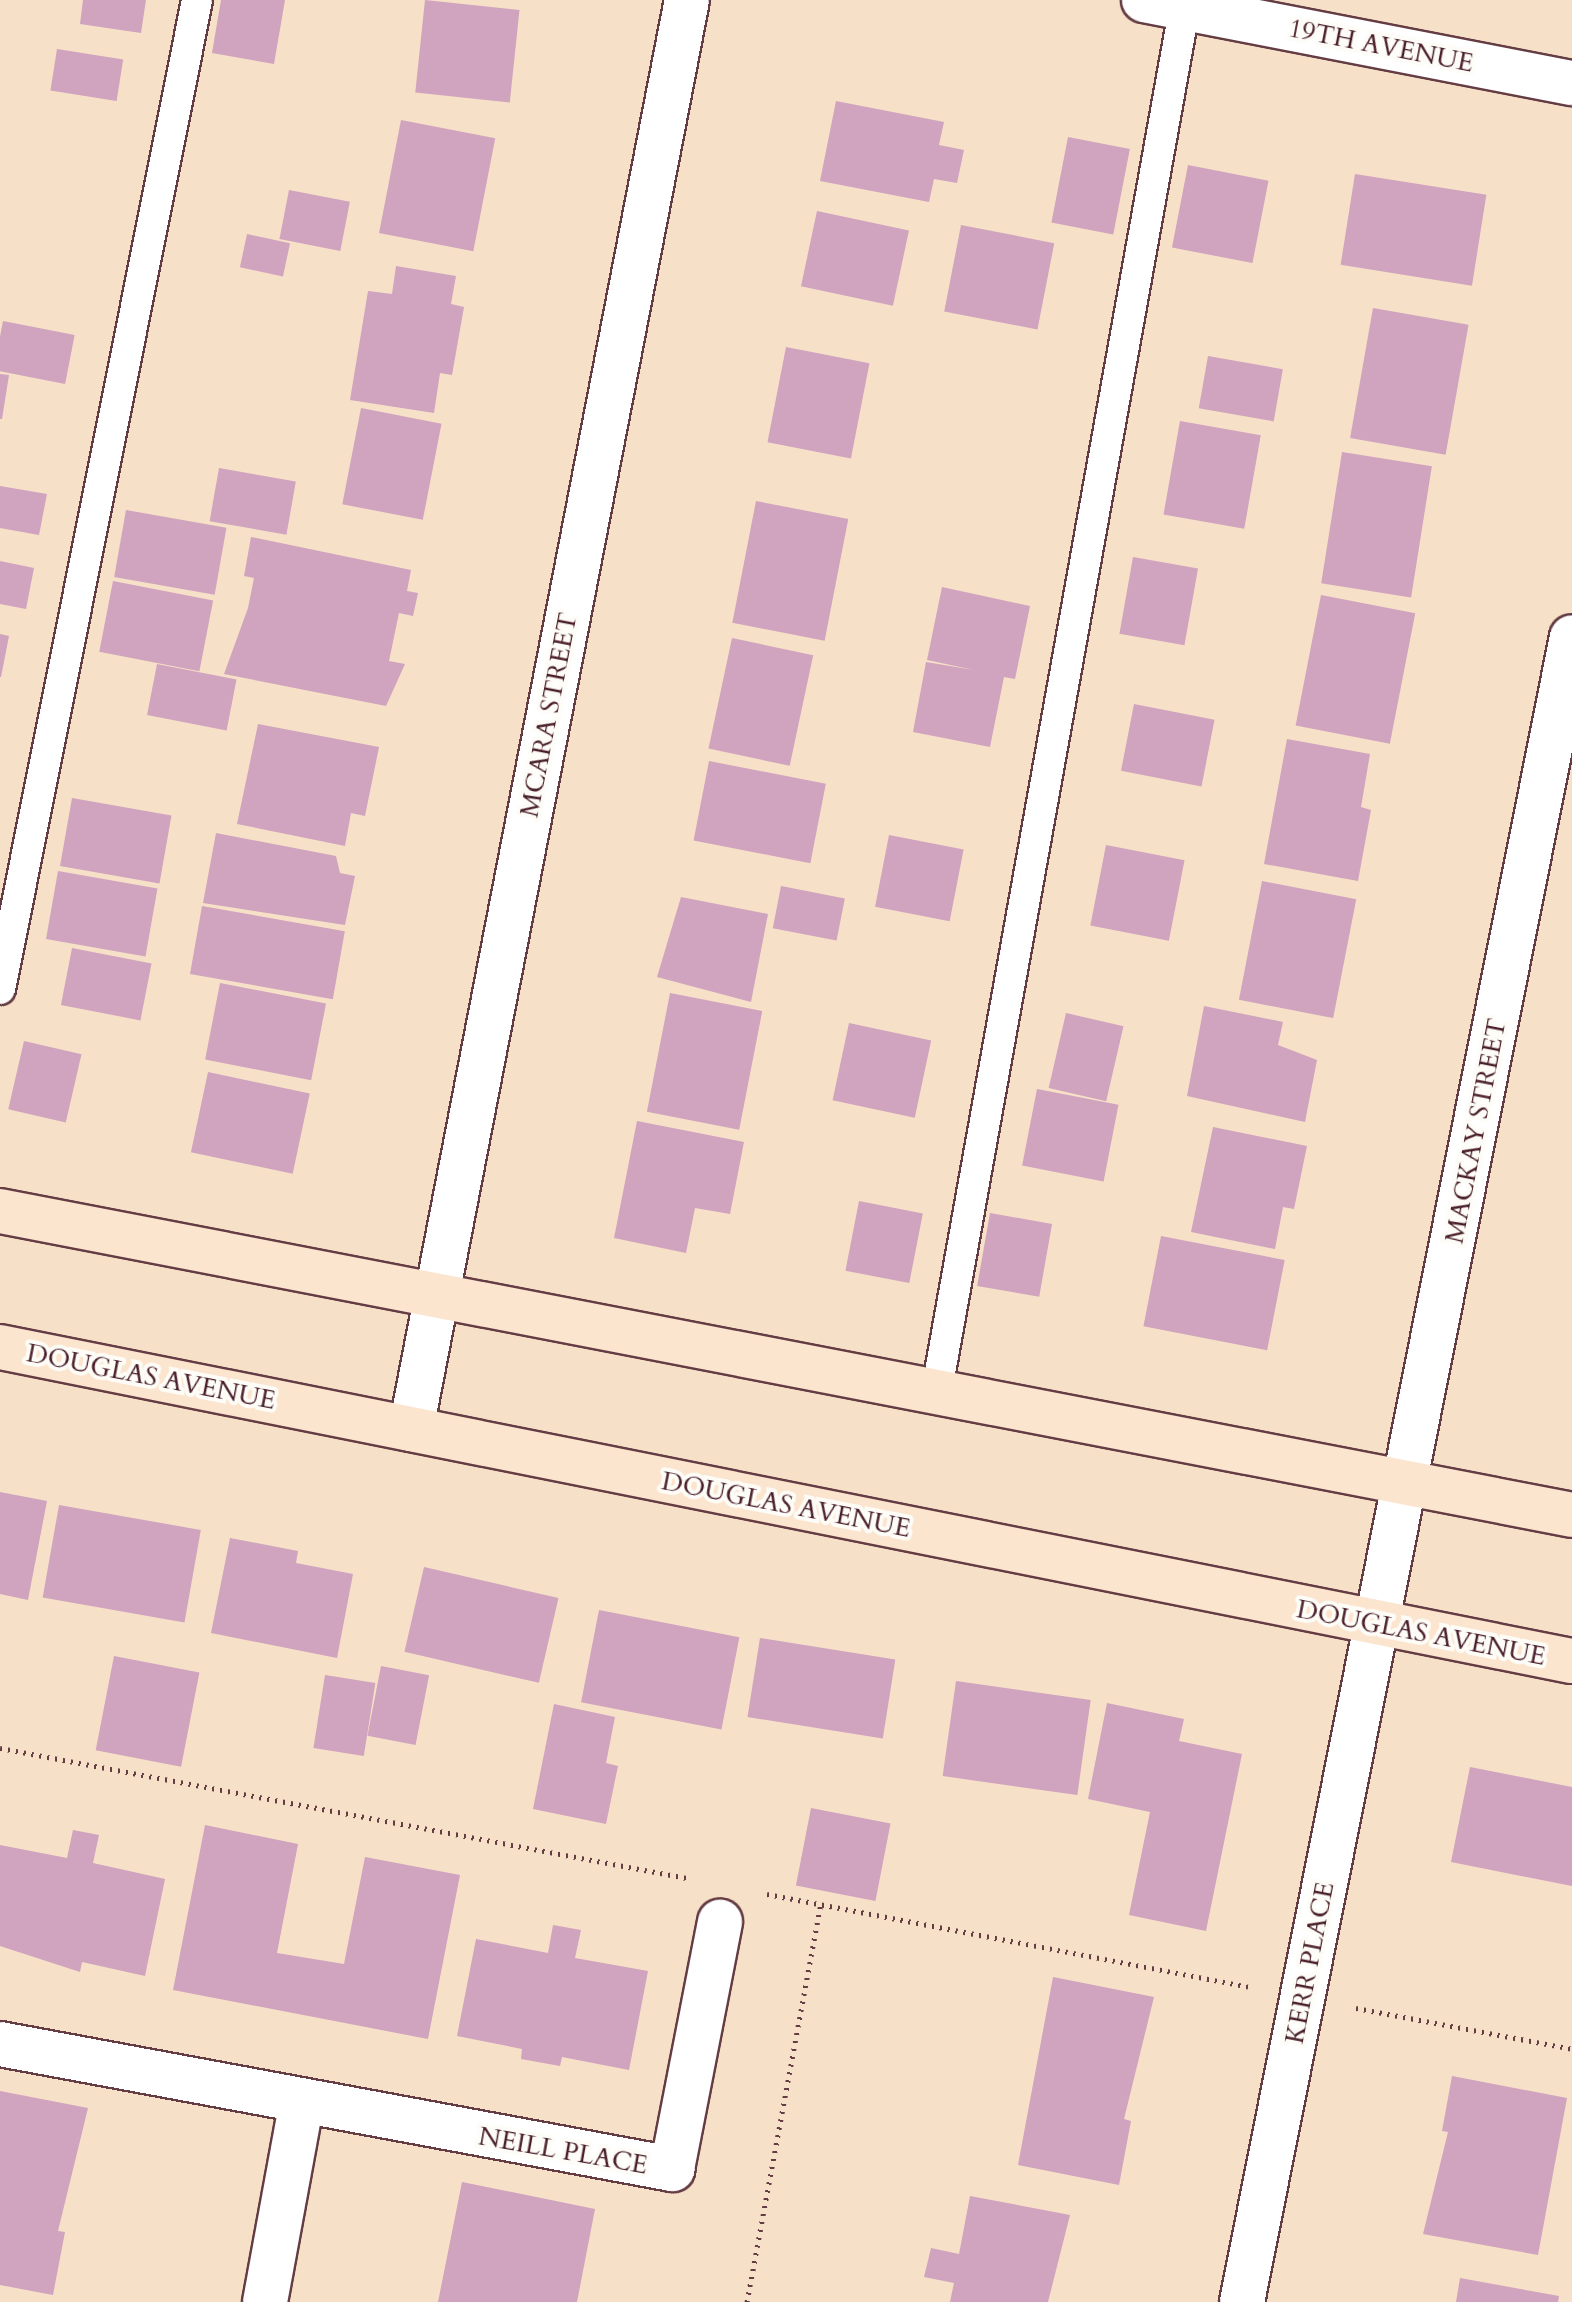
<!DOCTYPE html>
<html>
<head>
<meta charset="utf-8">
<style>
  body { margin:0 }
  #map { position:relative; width:1572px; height:2302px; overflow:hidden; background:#f6e0c8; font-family:Cardo,serif }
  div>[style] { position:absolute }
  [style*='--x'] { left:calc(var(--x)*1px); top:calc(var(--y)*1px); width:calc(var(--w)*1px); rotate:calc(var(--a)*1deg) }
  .building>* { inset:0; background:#d0a3be; transform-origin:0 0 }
  .path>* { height:5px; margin-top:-2.5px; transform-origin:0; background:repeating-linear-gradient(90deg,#643c43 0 2px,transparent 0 8px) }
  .roads { filter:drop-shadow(2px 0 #643c43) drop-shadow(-2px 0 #643c43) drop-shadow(0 2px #643c43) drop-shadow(0 -2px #643c43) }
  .lane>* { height:30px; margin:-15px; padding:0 15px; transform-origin:15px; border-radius:15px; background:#fff }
  .street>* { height:44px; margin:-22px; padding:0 22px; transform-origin:22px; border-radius:22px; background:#fff }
  .secondary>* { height:44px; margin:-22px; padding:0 22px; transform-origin:22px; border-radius:22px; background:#fce5cf }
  span { translate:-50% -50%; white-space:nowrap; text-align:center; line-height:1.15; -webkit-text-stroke:8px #fdfcf7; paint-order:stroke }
  .street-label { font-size:26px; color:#4a1f2b }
</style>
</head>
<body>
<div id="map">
  <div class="building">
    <div style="clip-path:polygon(83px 0,146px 0,141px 33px,80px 24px)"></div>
    <div style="clip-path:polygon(221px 0,285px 0,274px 64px,212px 53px)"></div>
    <div style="left:425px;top:0;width:95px;height:93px;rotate:6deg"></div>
    <div style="left:57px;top:49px;width:67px;height:42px;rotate:9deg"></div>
    <div style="clip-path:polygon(836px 101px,944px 122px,939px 145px,964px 150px,957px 183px,934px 179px,929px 202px,820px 181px)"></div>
    <div style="left:401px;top:120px;width:96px;height:115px;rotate:11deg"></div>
    <div style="left:1068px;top:137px;width:63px;height:87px;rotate:11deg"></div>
    <div style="left:1188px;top:165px;width:82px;height:84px;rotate:11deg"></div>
    <div style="left:1355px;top:174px;width:133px;height:92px;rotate:9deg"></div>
    <div style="left:289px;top:190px;width:62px;height:50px;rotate:11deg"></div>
    <div style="left:817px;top:211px;width:94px;height:77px;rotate:12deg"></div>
    <div style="left:961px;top:225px;width:95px;height:88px;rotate:11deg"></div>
    <div style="left:247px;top:234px;width:44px;height:34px;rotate:12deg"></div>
    <div style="clip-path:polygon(396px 266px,456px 276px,451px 304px,464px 307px,452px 375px,440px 373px,434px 413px,350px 400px,368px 291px,392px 294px)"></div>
    <div style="left:1373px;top:308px;width:97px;height:132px;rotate:10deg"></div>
    <div style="left:3px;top:321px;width:73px;height:50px;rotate:11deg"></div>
    <div style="left:786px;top:347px;width:85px;height:97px;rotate:11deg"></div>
    <div style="left:1208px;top:356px;width:76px;height:53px;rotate:10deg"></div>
    <div style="clip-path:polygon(0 374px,9px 375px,2px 419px,0 419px)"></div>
    <div style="left:361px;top:408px;width:82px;height:98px;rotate:11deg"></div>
    <div style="left:1180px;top:421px;width:82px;height:95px;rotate:10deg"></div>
    <div style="left:1342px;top:452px;width:91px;height:133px;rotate:9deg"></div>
    <div style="left:219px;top:468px;width:78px;height:54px;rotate:10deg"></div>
    <div style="clip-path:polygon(0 486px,47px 494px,39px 535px,0 528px)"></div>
    <div style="left:756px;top:501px;width:94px;height:124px;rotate:11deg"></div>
    <div style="left:126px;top:510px;width:102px;height:68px;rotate:10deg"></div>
    <div style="clip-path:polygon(251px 537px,411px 570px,407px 591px,418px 593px,413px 616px,399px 613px,389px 661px,405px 664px,386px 706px,224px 674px,248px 608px,254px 578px,244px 576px)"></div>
    <div style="left:1133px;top:557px;width:66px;height:78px;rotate:10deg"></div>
    <div style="clip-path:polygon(0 561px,34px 568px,26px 609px,0 604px)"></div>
    <div style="left:113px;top:581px;width:102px;height:72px;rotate:11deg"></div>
    <div style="clip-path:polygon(942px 587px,1030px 606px,1015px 679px,1004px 677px,990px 747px,913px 732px,926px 662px,974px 670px,927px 660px)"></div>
    <div style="left:1321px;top:595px;width:96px;height:133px;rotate:11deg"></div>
    <div style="clip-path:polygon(0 634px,9px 636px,1px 677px,0 677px)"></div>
    <div style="left:732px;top:638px;width:83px;height:113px;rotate:12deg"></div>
    <div style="left:157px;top:664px;width:81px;height:52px;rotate:11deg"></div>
    <div style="left:1134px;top:704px;width:82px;height:68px;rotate:11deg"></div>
    <div style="clip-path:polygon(258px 724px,379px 747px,365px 816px,351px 813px,345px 846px,237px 824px)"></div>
    <div style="clip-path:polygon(1287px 739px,1370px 754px,1361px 807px,1371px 810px,1358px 881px,1264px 864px)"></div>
    <div style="left:709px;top:761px;width:119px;height:81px;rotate:11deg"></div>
    <div style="left:72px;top:798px;width:101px;height:69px;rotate:10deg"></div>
    <div style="clip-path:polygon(216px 833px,336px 856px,340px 873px,355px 876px,345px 925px,203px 903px)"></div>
    <div style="left:889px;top:835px;width:76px;height:73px;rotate:11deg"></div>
    <div style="left:1106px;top:845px;width:80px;height:82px;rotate:11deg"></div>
    <div style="left:58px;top:871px;width:101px;height:69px;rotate:10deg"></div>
    <div style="left:1262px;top:881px;width:96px;height:121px;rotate:11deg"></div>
    <div style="left:781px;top:886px;width:65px;height:43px;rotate:11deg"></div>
    <div style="clip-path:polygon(681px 897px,768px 914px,751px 1002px,657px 977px)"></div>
    <div style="left:202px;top:906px;width:145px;height:69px;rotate:10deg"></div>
    <div style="left:72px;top:948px;width:81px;height:58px;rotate:11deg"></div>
    <div style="left:220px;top:983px;width:108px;height:78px;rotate:11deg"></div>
    <div style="left:670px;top:993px;width:94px;height:121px;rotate:11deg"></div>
    <div style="clip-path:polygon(1204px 1006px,1283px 1022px,1278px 1045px,1317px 1060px,1305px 1122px,1187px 1096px)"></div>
    <div style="left:1066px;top:1013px;width:59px;height:77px;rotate:13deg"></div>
    <div style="left:849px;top:1023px;width:84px;height:79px;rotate:12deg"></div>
    <div style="left:24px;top:1041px;width:59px;height:70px;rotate:13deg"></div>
    <div style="left:208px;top:1072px;width:104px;height:82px;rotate:12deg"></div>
    <div style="left:1037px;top:1089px;width:83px;height:78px;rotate:11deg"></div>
    <div style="clip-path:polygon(637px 1121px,744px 1142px,730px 1214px,695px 1208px,686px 1253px,614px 1238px)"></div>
    <div style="clip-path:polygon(1213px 1127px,1307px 1146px,1294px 1209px,1283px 1207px,1275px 1249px,1191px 1232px)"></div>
    <div style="left:859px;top:1201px;width:65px;height:71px;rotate:11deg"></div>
    <div style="left:990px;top:1213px;width:63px;height:74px;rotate:10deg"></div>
    <div style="left:1161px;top:1236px;width:126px;height:92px;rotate:11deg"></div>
    <div style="clip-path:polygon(0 1492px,47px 1501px,28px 1600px,0 1594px)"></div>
    <div style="left:59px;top:1505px;width:144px;height:94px;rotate:10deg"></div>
    <div style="clip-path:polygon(230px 1538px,298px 1551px,296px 1563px,353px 1574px,337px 1658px,211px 1633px)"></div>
    <div style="left:424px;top:1567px;width:138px;height:87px;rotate:13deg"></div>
    <div style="left:599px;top:1610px;width:143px;height:94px;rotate:11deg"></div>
    <div style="left:760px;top:1638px;width:137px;height:80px;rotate:9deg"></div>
    <div style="left:114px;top:1656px;width:87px;height:96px;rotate:11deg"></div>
    <div style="left:381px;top:1666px;width:49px;height:71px;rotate:11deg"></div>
    <div style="left:325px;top:1675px;width:51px;height:74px;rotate:9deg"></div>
    <div style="left:956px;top:1681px;width:136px;height:96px;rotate:8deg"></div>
    <div style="clip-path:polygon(1107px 1703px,1184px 1719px,1179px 1741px,1242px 1754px,1206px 1931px,1129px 1915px,1150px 1812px,1088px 1799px)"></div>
    <div style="clip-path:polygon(554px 1704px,615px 1717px,606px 1763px,618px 1766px,606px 1824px,533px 1809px)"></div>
    <div style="clip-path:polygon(1470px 1767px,1572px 1787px,1572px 1886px,1451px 1862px)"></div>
    <div style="left:811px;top:1808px;width:81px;height:79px;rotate:11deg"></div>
    <div style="clip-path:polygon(205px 1825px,298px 1844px,277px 1953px,344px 1964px,365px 1857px,460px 1875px,428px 2039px,173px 1990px)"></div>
    <div style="clip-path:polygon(73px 1830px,99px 1835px,93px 1863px,165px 1879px,145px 1976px,82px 1962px,80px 1972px,0 1946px,0 1845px,67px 1858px)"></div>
    <div style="clip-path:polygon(553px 1925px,581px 1930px,575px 1958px,648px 1971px,629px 2070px,562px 2057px,560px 2066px,521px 2059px,522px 2049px,457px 2036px,476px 1939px,548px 1953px)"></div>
    <div style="clip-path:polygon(1053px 1977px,1154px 1997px,1124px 2119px,1131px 2121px,1119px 2185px,1018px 2165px)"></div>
    <div style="clip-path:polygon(1452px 2076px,1567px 2098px,1538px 2255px,1423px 2234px,1448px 2132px,1442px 2131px)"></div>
    <div style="clip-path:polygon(0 2091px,88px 2108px,58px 2231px,65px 2232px,53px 2295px,0 2285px)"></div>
    <div style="clip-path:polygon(462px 2182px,595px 2209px,577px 2302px,438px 2302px)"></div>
    <div style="clip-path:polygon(970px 2196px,1070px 2215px,1048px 2302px,950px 2302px,954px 2283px,924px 2277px,931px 2248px,959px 2254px)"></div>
    <div style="clip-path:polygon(1460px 2278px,1559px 2296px,1558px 2302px,1456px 2302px)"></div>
  </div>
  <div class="path">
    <div style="--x:0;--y:1748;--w:699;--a:10.72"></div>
    <div style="--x:767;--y:1894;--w:490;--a:10.9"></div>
    <div style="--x:1356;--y:2008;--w:220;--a:10.7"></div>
    <div style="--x:747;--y:2302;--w:405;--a:-79.5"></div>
  </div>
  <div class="roads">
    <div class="lane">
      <div style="--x:0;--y:989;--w:1008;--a:-78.73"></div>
      <div style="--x:937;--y:1389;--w:1411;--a:-79.84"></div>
    </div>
    <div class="street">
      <div style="--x:1144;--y:0;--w:436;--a:11"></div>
      <div style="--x:411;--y:1429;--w:1455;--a:-79.07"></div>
      <div style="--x:0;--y:2044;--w:684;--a:10.54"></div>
      <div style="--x:672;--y:2169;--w:252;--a:-79"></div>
      <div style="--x:265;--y:2302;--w:200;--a:-79.6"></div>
      <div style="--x:1242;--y:2302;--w:1697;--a:-78.79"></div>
    </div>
    <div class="secondary">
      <div style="--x:0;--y:1211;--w:1601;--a:10.94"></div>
      <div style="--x:0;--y:1347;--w:1603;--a:11.3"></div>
    </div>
  </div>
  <div class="street-label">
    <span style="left:1381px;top:46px;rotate:11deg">19TH AVENUE</span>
    <span style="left:549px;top:715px;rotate:-79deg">MCARA STREET</span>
    <span style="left:1476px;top:1131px;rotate:-79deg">MACKAY STREET</span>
    <span style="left:151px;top:1377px;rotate:11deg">DOUGLAS AVENUE</span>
    <span style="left:786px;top:1505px;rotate:11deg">DOUGLAS AVENUE</span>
    <span style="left:1421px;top:1633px;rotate:11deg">DOUGLAS AVENUE</span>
    <span style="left:1310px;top:1963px;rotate:-79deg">KERR PLACE</span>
    <span style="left:563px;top:2151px;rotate:10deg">NEILL PLACE</span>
  </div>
</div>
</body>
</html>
